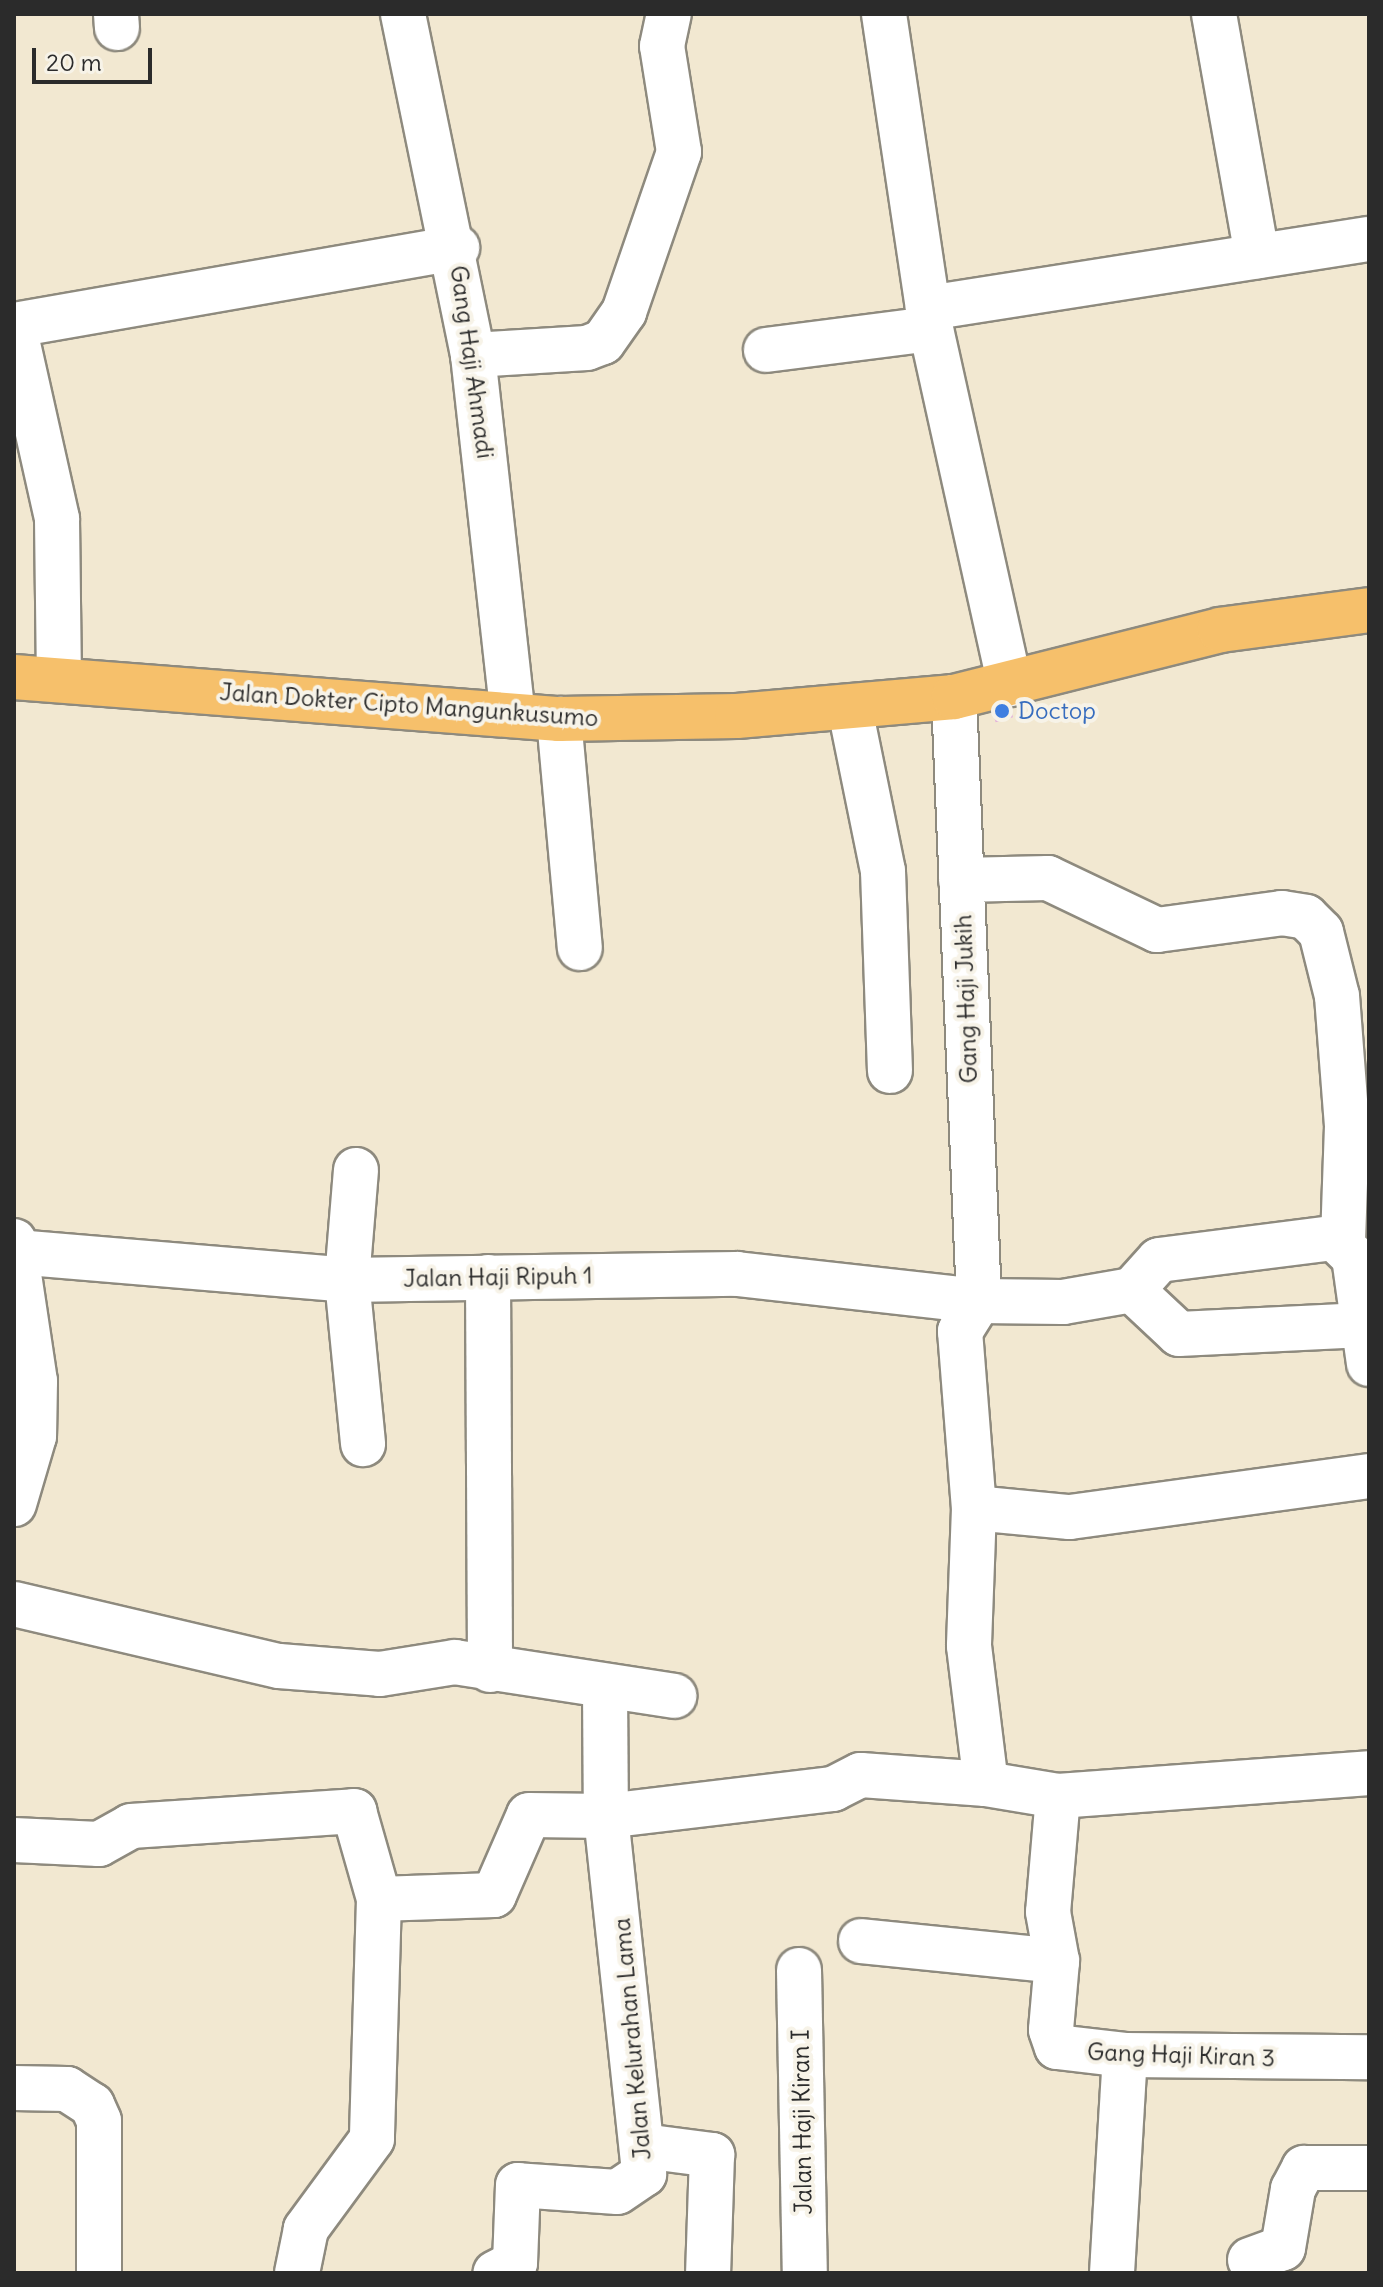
<!DOCTYPE html>
<html>
<head>
<meta charset="utf-8">
<style>
  body { margin:0 }
  #map { position:relative; width:1383px; height:2287px; overflow:hidden; background:#f2e8d1; font-family:Delius,sans-serif }
  div>[style] { position:absolute }
  [style*='--x'] { left:calc(var(--x)*1px); top:calc(var(--y)*1px); width:calc(var(--w)*1px); rotate:calc(var(--a)*1deg) }
  .building>* { inset:0; background:#e2afda; transform-origin:0 0 }
  .roads { filter:drop-shadow(2px 0 #8e8a7e) drop-shadow(-2px 0 #8e8a7e) drop-shadow(0 2px #8e8a7e) drop-shadow(0 -2px #8e8a7e) }
  .minor>* { height:44px; margin:-22px; padding:0 22px; transform-origin:22px; border-radius:22px; background:#fff }
  .major>* { height:44px; margin:-22px; padding:0 22px; transform-origin:22px; border-radius:22px; background:#f6c06b }
  .dots>* { width:22px; height:22px; translate:-50% -50%; box-sizing:border-box; border:4px solid #f7f3e8; border-radius:50% }
  span { translate:-50% -50%; white-space:nowrap; text-align:center; line-height:1.15; -webkit-text-stroke:8px #f7f3e8; paint-order:stroke }
  .street-label { font-size:24px; color:#2b2b2b }
  .shop-label { font-size:24px; color:#366cbe }
  .left { translate:0 -50%; text-align:left }
  .frame { position:absolute; inset:0; border:16px solid #2b2b2b; pointer-events:none }
  .scale { position:absolute; left:32px; top:48px; width:120px; height:36px; box-sizing:border-box; border:4px solid #2b2b2b; border-top:0; padding-left:10px; font-size:24px; line-height:28px; white-space:nowrap; color:#2b2b2b; -webkit-text-stroke:6px #f7f3e8; paint-order:stroke }
</style>
</head>
<body>
<div id="map">
  <div class="building">
    <div style="left:1008px;top:700px;width:18px;height:18px;rotate:74deg"></div>
  </div>
  <div class="roads">
    <div class="minor">
      <div style="--x:116;--y:14;--w:14;--a:86"></div>
      <div style="--x:403;--y:14;--w:348;--a:78.4"></div>
      <div style="--x:473;--y:355;--w:362;--a:83.7"></div>
      <div style="--x:884;--y:14;--w:318;--a:81.5"></div>
      <div style="--x:931;--y:329;--w:364;--a:77.5"></div>
      <div style="--x:1214;--y:14;--w:246;--a:79.9"></div>
      <div style="--x:928;--y:308;--w:446;--a:-8.9"></div>
      <div style="--x:14;--y:325;--w:450;--a:-9.9"></div>
      <div style="--x:14;--y:326;--w:198;--a:77.4"></div>
      <div style="--x:57;--y:519;--w:160;--a:89.3"></div>
      <div style="--x:766;--y:350;--w:166;--a:-7.3"></div>
      <div style="--x:473;--y:355;--w:114;--a:-3.5"></div>
      <div style="--x:587;--y:348;--w:17;--a:-21"></div>
      <div style="--x:603;--y:342;--w:37;--a:-55"></div>
      <div style="--x:624;--y:312;--w:169;--a:-71"></div>
      <div style="--x:679;--y:152;--w:107;--a:-99.1"></div>
      <div style="--x:662;--y:46;--w:33;--a:-78"></div>
      <div style="--x:954;--y:697;--w:605;--a:87.63"></div>
      <div style="--x:850;--y:709;--w:165;--a:78.5"></div>
      <div style="--x:883;--y:871;--w:200;--a:88"></div>
      <div style="--x:559;--y:719;--w:230;--a:84.8"></div>
      <div style="--x:961;--y:880;--w:87;--a:-1.3"></div>
      <div style="--x:1048;--y:878;--w:121;--a:25.5"></div>
      <div style="--x:1157;--y:930;--w:126;--a:-7.7"></div>
      <div style="--x:1282;--y:913;--w:24;--a:9"></div>
      <div style="--x:1306;--y:917;--w:21;--a:45"></div>
      <div style="--x:1321;--y:932;--w:66;--a:76"></div>
      <div style="--x:1337;--y:996;--w:130;--a:85.6"></div>
      <div style="--x:1347;--y:1126;--w:114;--a:92"></div>
      <div style="--x:356;--y:1170;--w:110;--a:94.7"></div>
      <div style="--x:347;--y:1280;--w:165;--a:84.4"></div>
      <div style="--x:14;--y:1241;--w:142;--a:81.5"></div>
      <div style="--x:35;--y:1381;--w:55;--a:91"></div>
      <div style="--x:34;--y:1436;--w:71;--a:106.4"></div>
      <div style="--x:16;--y:1252;--w:332;--a:4.8"></div>
      <div style="--x:347;--y:1280;--w:390;--a:-0.9"></div>
      <div style="--x:737;--y:1274;--w:244;--a:6.4"></div>
      <div style="--x:979;--y:1301;--w:84;--a:0.7"></div>
      <div style="--x:1063;--y:1302;--w:70;--a:-9.9"></div>
      <div style="--x:1132;--y:1290;--w:40;--a:-48"></div>
      <div style="--x:1159;--y:1260;--w:176;--a:-7.2"></div>
      <div style="--x:1334;--y:1238;--w:28;--a:44"></div>
      <div style="--x:1354;--y:1257;--w:108;--a:82"></div>
      <div style="--x:488;--y:1277;--w:393;--a:89.7"></div>
      <div style="--x:1132;--y:1290;--w:64;--a:43.1"></div>
      <div style="--x:1179;--y:1334;--w:185;--a:-2.8"></div>
      <div style="--x:979;--y:1301;--w:36;--a:122"></div>
      <div style="--x:960;--y:1331;--w:178;--a:85.5"></div>
      <div style="--x:974;--y:1508;--w:138;--a:92.1"></div>
      <div style="--x:969;--y:1646;--w:139;--a:83"></div>
      <div style="--x:986;--y:1784;--w:73;--a:9.5"></div>
      <div style="--x:1058;--y:1796;--w:312;--a:-4.2"></div>
      <div style="--x:974;--y:1508;--w:96;--a:5.4"></div>
      <div style="--x:1070;--y:1517;--w:302;--a:-7.8"></div>
      <div style="--x:14;--y:1604;--w:272;--a:13.2"></div>
      <div style="--x:279;--y:1666;--w:101;--a:4.5"></div>
      <div style="--x:380;--y:1674;--w:76;--a:-9.1"></div>
      <div style="--x:455;--y:1662;--w:222;--a:8.8"></div>
      <div style="--x:605;--y:1687;--w:129;--a:89.6"></div>
      <div style="--x:606;--y:1816;--w:229;--a:-6.8"></div>
      <div style="--x:833;--y:1789;--w:31;--a:-27"></div>
      <div style="--x:861;--y:1775;--w:125;--a:4.1"></div>
      <div style="--x:1058;--y:1796;--w:116;--a:94.9"></div>
      <div style="--x:1048;--y:1912;--w:50;--a:79.6"></div>
      <div style="--x:1057;--y:1961;--w:69;--a:95"></div>
      <div style="--x:1051;--y:2030;--w:18;--a:71"></div>
      <div style="--x:1057;--y:2047;--w:68;--a:6.7"></div>
      <div style="--x:1125;--y:2055;--w:244;--a:0.5"></div>
      <div style="--x:14;--y:1840;--w:85;--a:2.7"></div>
      <div style="--x:99;--y:1844;--w:37;--a:-29"></div>
      <div style="--x:131;--y:1826;--w:224;--a:-3.8"></div>
      <div style="--x:354;--y:1811;--w:91;--a:74.1"></div>
      <div style="--x:379;--y:1899;--w:240;--a:91.7"></div>
      <div style="--x:372;--y:2139;--w:112;--a:126.3"></div>
      <div style="--x:306;--y:2229;--w:45;--a:101.6"></div>
      <div style="--x:379;--y:1899;--w:115;--a:-2"></div>
      <div style="--x:494;--y:1895;--w:87;--a:-66.4"></div>
      <div style="--x:529;--y:1815;--w:77;--a:0.7"></div>
      <div style="--x:606;--y:1816;--w:360;--a:83.9"></div>
      <div style="--x:644;--y:2174;--w:32;--a:146"></div>
      <div style="--x:617;--y:2192;--w:99;--a:-176"></div>
      <div style="--x:518;--y:2185;--w:78;--a:92.2"></div>
      <div style="--x:515;--y:2263;--w:22;--a:153"></div>
      <div style="--x:861;--y:1941;--w:197;--a:5.8"></div>
      <div style="--x:799;--y:1970;--w:303;--a:88.9"></div>
      <div style="--x:14;--y:2088;--w:53;--a:1.1"></div>
      <div style="--x:67;--y:2089;--w:30;--a:33"></div>
      <div style="--x:92;--y:2105;--w:17;--a:66"></div>
      <div style="--x:99;--y:2121;--w:152;--a:90"></div>
      <div style="--x:643;--y:2146;--w:70;--a:7.4"></div>
      <div style="--x:712;--y:2155;--w:118;--a:91.9"></div>
      <div style="--x:1250;--y:2260;--w:35;--a:-20"></div>
      <div style="--x:1283;--y:2248;--w:60;--a:-80.4"></div>
      <div style="--x:1293;--y:2189;--w:24;--a:-62"></div>
      <div style="--x:1304;--y:2168;--w:65;--a:0"></div>
      <div style="--x:1112;--y:2273;--w:218;--a:-86.6"></div>
    </div>
    <div class="major">
      <div style="--x:14;--y:677;--w:547;--a:4.41"></div>
      <div style="--x:559;--y:719;--w:178;--a:-1"></div>
      <div style="--x:737;--y:716;--w:218;--a:-5"></div>
      <div style="--x:954;--y:697;--w:274;--a:-14.1"></div>
      <div style="--x:1220;--y:630;--w:150;--a:-7.6"></div>
    </div>
  </div>
  <div class="dots">
    <div style="left:1002px;top:711px;background:#3f7fe0"></div>
  </div>
  <div class="street-label">
    <span style="left:472px;top:362px;rotate:82deg">Gang Haji Ahmadi</span>
    <span style="left:409px;top:705px;rotate:4deg">Jalan Dokter Cipto Mangunkusumo</span>
    <span style="left:966px;top:999px;rotate:-92deg">Gang Haji Jukih</span>
    <span style="left:498px;top:1277px;rotate:-1deg">Jalan Haji Ripuh 1</span>
    <span style="left:632px;top:2039px;rotate:-95deg">Jalan Kelurahan Lama</span>
    <span style="left:1181px;top:2055px;rotate:2deg">Gang Haji Kiran 3</span>
    <span style="left:802px;top:2122px;rotate:-91deg">Jalan Haji Kiran I</span>
  </div>
  <div class="shop-label">
    <span class="left" style="left:1018px;top:711px">Doctop</span>
  </div>
  <div class="frame"></div>
  <div class="scale">20 m</div>
</div>
</body>
</html>
